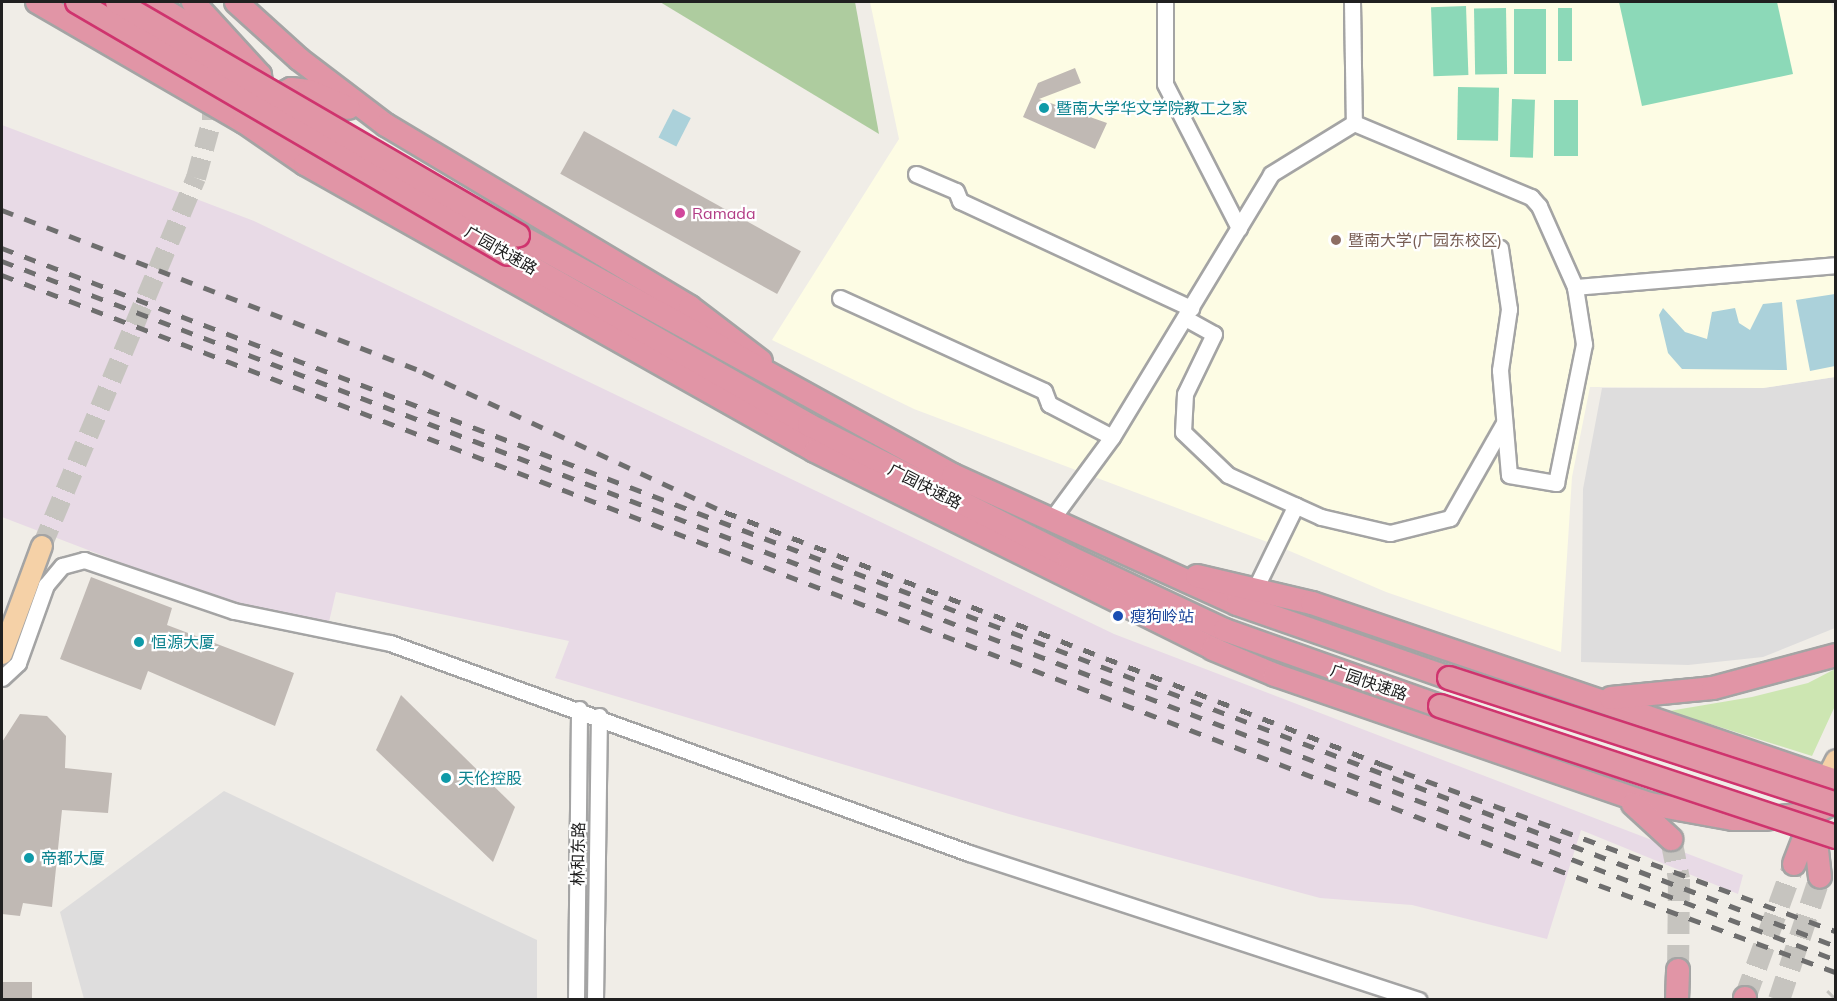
<!DOCTYPE html>
<html>
<head>
<meta charset="utf-8">
<style>
  body { margin:0 }
  #map { position:relative; width:1837px; height:1001px; overflow:hidden; background:#f0ede7; font-family:Mulish,"Noto Sans SC",sans-serif }
  div>[style] { position:absolute }
  [style*='--x'] { left:calc(var(--x)*1px); top:calc(var(--y)*1px); width:calc(var(--w)*1px); rotate:calc(var(--a)*1deg) }
  .residential>* { inset:0; background:#dedddd }
  .industrial>* { inset:0; background:#e8dae6 }
  .education>* { inset:0; background:#fdfce4 }
  .grass>* { inset:0; background:#cde6b2 }
  .forest>* { inset:0; background:#aecc9f }
  .pitch>* { inset:0; background:#8cd9b8; transform-origin:0 0 }
  .water>* { inset:0; background:#abd1da; transform-origin:0 0 }
  .building>* { inset:0; background:#c0b9b4; transform-origin:0 0 }
  .major-tunnel>* { height:20px; margin-top:-10px; transform-origin:0; background:repeating-linear-gradient(90deg,#c6c4bf 0 20px,transparent 0 30px) }
  .highway-tunnel>* { height:22px; margin-top:-11px; transform-origin:0; background:repeating-linear-gradient(90deg,#c6c4bf 0 22px,transparent 0 33px) }
  .roads { filter:drop-shadow(2px 0 #a4a4a4) drop-shadow(-2px 0 #a4a4a4) drop-shadow(0 2px #a4a4a4) drop-shadow(0 -2px #a4a4a4) }
  .minor>* { height:15px; margin:-7.5px; padding:0 7.5px; transform-origin:7.5px; border-radius:7.5px; background:#fff }
  .major>* { height:20px; margin:-10px; padding:0 10px; transform-origin:10px; border-radius:10px; background:#f5d1a7 }
  .highway>* { height:22px; margin:-11px; padding:0 11px; transform-origin:11px; border-radius:11px; background:#e195a6 }
  .rail>* { height:4.5px; margin-top:-2.25px; transform-origin:0; background:repeating-linear-gradient(90deg,#6e6e6e 0 12px,transparent 0 24px) }
  .bridges { filter:drop-shadow(2px 0 #cf346e) drop-shadow(-2px 0 #cf346e) drop-shadow(0 2px #cf346e) drop-shadow(0 -2px #cf346e) }
  .highway-bridge>* { height:22px; margin:-11px; padding:0 11px; transform-origin:11px; border-radius:11px; background:#e195a6 }
  .dots>* { width:16px; height:16px; translate:-50% -50%; box-sizing:border-box; border:3px solid #fff; border-radius:50% }
  span { translate:-50% -50%; white-space:nowrap; text-align:center; line-height:1.15; -webkit-text-stroke:4.5px #fff; paint-order:stroke }
  .culture-label { font-size:16px; color:#0d838f }
  .left { translate:0 -50%; text-align:left }
  .hotel-label { font-size:16px; color:#b23c85 }
  .education-label { font-size:16px; color:#785e54 }
  .street-label { font-size:16px; color:#202020 }
  .transit-label { font-size:16px; color:#164399 }
  .frame { position:absolute; inset:0; border:3px solid #202020; pointer-events:none }
</style>
</head>
<body>
<div id="map">
  <div class="residential">
    <div style="clip-path:polygon(1835px 377px,1835px 628px,1763px 657px,1688px 665px,1581px 662px,1583px 489px,1602px 388px,1763px 388px)"></div>
    <div style="clip-path:polygon(224px 791px,537px 940px,537px 999px,84px 999px,60px 912px)"></div>
  </div>
  <div class="industrial">
    <div style="clip-path:polygon(2px 125px,254px 221px,1114px 634px,1743px 875px,1738px 894px,1581px 830px,1547px 939px,1412px 905px,1320px 898px,1009px 814px,555px 678px,569px 641px,336px 592px,328px 626px,208px 596px,2px 517px)"></div>
  </div>
  <div class="education">
    <div style="clip-path:polygon(870px 2px,1831px 2px,1836px 21px,1835px 377px,1763px 388px,1590px 387px,1572px 477px,1561px 652px,1386px 592px,1278px 546px,914px 409px,772px 340px,899px 139px)"></div>
  </div>
  <div class="grass">
    <div style="clip-path:polygon(1835px 669px,1835px 706px,1812px 756px,1669px 711px,1752px 697px,1808px 683px)"></div>
  </div>
  <div class="forest">
    <div style="clip-path:polygon(660px 2px,855px 2px,879px 134px)"></div>
  </div>
  <div class="pitch">
    <div style="clip-path:polygon(1619px 2px,1777px 2px,1793px 74px,1642px 106px)"></div>
    <div style="left:1466px;top:6px;width:69px;height:35px;rotate:88deg"></div>
    <div style="left:1506px;top:8px;width:66px;height:32px;rotate:89deg"></div>
    <div style="left:1558px;top:8px;width:14px;height:53px"></div>
    <div style="left:1514px;top:9px;width:32px;height:65px"></div>
    <div style="left:1458px;top:87px;width:41px;height:53px;rotate:1deg"></div>
    <div style="left:1512px;top:99px;width:23px;height:58px;rotate:2deg"></div>
    <div style="left:1554px;top:100px;width:24px;height:56px"></div>
  </div>
  <div class="water">
    <div style="left:673px;top:109px;width:20px;height:32px;rotate:27deg"></div>
    <div style="clip-path:polygon(1835px 294px,1835px 366px,1810px 371px,1796px 300px)"></div>
    <div style="clip-path:polygon(1782px 302px,1787px 370px,1682px 369px,1668px 353px,1659px 315px,1663px 308px,1685px 332px,1707px 339px,1712px 312px,1735px 308px,1739px 323px,1750px 330px,1763px 304px)"></div>
  </div>
  <div class="building">
    <div style="clip-path:polygon(1075px 68px,1081px 83px,1039px 99px,1107px 123px,1095px 149px,1023px 117px,1038px 83px)"></div>
    <div style="left:584px;top:131px;width:248px;height:49px;rotate:29deg"></div>
    <div style="clip-path:polygon(91px 577px,172px 608px,167px 625px,294px 673px,275px 726px,148px 671px,141px 690px,60px 659px)"></div>
    <div style="clip-path:polygon(401px 695px,515px 807px,493px 862px,376px 750px)"></div>
    <div style="clip-path:polygon(20px 714px,47px 716px,57px 726px,66px 736px,65px 768px,112px 773px,108px 813px,62px 810px,52px 907px,23px 903px,20px 916px,2px 914px,2px 742px)"></div>
    <div style="left:2px;top:982px;width:30px;height:17px"></div>
  </div>
  <div class="major-tunnel">
    <div style="--x:42;--y:546;--w:399;--a:-67.3"></div>
    <div style="--x:196;--y:178;--w:60;--a:-74.6"></div>
    <div style="--x:212;--y:120;--w:31;--a:-90"></div>
  </div>
  <div class="highway-tunnel">
    <div style="--x:1671;--y:839;--w:41;--a:78.7"></div>
    <div style="--x:1679;--y:879;--w:91;--a:90.6"></div>
    <div style="--x:1745;--y:998;--w:143;--a:-69.9"></div>
    <div style="--x:1779;--y:1000;--w:130;--a:-71.6"></div>
    <div style="--x:1834;--y:1000;--w:3;--a:-45"></div>
  </div>
  <div class="roads">
    <div class="minor">
      <div style="--x:1165;--y:2;--w:82;--a:90"></div>
      <div style="--x:1165;--y:84;--w:162;--a:62.8"></div>
      <div style="--x:1352;--y:2;--w:121;--a:89.1"></div>
      <div style="--x:1354;--y:123;--w:192;--a:22.7"></div>
      <div style="--x:1531;--y:197;--w:12;--a:48"></div>
      <div style="--x:1539;--y:206;--w:89;--a:66"></div>
      <div style="--x:1575;--y:287;--w:262;--a:-4.8"></div>
      <div style="--x:916;--y:174;--w:43;--a:23"></div>
      <div style="--x:956;--y:191;--w:11;--a:68"></div>
      <div style="--x:960;--y:201;--w:255;--a:24.9"></div>
      <div style="--x:1500;--y:248;--w:62;--a:81.6"></div>
      <div style="--x:1509;--y:309;--w:62;--a:98.4"></div>
      <div style="--x:1500;--y:370;--w:105;--a:85.1"></div>
      <div style="--x:1509;--y:475;--w:48;--a:9.7"></div>
      <div style="--x:1556;--y:483;--w:142;--a:-78.6"></div>
      <div style="--x:1584;--y:344;--w:58;--a:-99"></div>
      <div style="--x:840;--y:298;--w:224;--a:24.5"></div>
      <div style="--x:1044;--y:391;--w:14;--a:69"></div>
      <div style="--x:1049;--y:404;--w:71;--a:27.6"></div>
      <div style="--x:1185;--y:318;--w:33;--a:29"></div>
      <div style="--x:1214;--y:334;--w:67;--a:115.8"></div>
      <div style="--x:1185;--y:394;--w:38;--a:93"></div>
      <div style="--x:1183;--y:432;--w:62;--a:43.7"></div>
      <div style="--x:1228;--y:475;--w:102;--a:24.3"></div>
      <div style="--x:1321;--y:517;--w:71;--a:13.1"></div>
      <div style="--x:1390;--y:533;--w:62;--a:-14"></div>
      <div style="--x:1450;--y:518;--w:109;--a:-60.4"></div>
      <div style="--x:1051;--y:520;--w:103;--a:-53.7"></div>
      <div style="--x:1112;--y:437;--w:307;--a:-58.8"></div>
      <div style="--x:1271;--y:174;--w:97;--a:-31.6"></div>
      <div style="--x:1255;--y:589;--w:93;--a:-64"></div>
      <div style="--x:2;--y:678;--w:22;--a:-43"></div>
      <div style="--x:18;--y:663;--w:83;--a:-70.3"></div>
      <div style="--x:46;--y:585;--w:25;--a:-50"></div>
      <div style="--x:62;--y:566;--w:23;--a:-15"></div>
      <div style="--x:84;--y:560;--w:158;--a:18.8"></div>
      <div style="--x:234;--y:611;--w:159;--a:11.6"></div>
      <div style="--x:390;--y:643;--w:616;--a:19.94"></div>
      <div style="--x:969;--y:853;--w:473;--a:18.1"></div>
      <div style="--x:576;--y:1000;--w:291;--a:-89.4"></div>
      <div style="--x:595;--y:1000;--w:284;--a:-89.2"></div>
    </div>
    <div class="major">
      <div style="--x:2;--y:654;--w:115;--a:-69.7"></div>
      <div style="--x:1827;--y:778;--w:20;--a:-63"></div>
    </div>
    <div class="highway">
      <div style="--x:37;--y:2;--w:239;--a:30.1"></div>
      <div style="--x:244;--y:122;--w:74;--a:34.5"></div>
      <div style="--x:305;--y:164;--w:585;--a:29.37"></div>
      <div style="--x:815;--y:451;--w:445;--a:26.4"></div>
      <div style="--x:1213;--y:649;--w:67;--a:22.8"></div>
      <div style="--x:1275;--y:675;--w:397;--a:19"></div>
      <div style="--x:1650;--y:804;--w:84;--a:10.2"></div>
      <div style="--x:1733;--y:819;--w:30;--a:0"></div>
      <div style="--x:1763;--y:819;--w:50;--a:-6.8"></div>
      <div style="--x:1813;--y:813;--w:25;--a:-26"></div>
      <div style="--x:150;--y:2;--w:88;--a:30.1"></div>
      <div style="--x:193;--y:2;--w:99;--a:47.5"></div>
      <div style="--x:260;--y:75;--w:23;--a:83"></div>
      <div style="--x:236;--y:2;--w:85;--a:42.1"></div>
      <div style="--x:299;--y:59;--w:109;--a:37.2"></div>
      <div style="--x:386;--y:125;--w:354;--a:30.9"></div>
      <div style="--x:690;--y:307;--w:89;--a:37.3"></div>
      <div style="--x:278;--y:112;--w:16;--a:-90"></div>
      <div style="--x:278;--y:96;--w:15;--a:-28"></div>
      <div style="--x:291;--y:89;--w:18;--a:6"></div>
      <div style="--x:309;--y:91;--w:43;--a:23"></div>
      <div style="--x:518;--y:235;--w:497;--a:28.9"></div>
      <div style="--x:953;--y:475;--w:312;--a:24.4"></div>
      <div style="--x:1237;--y:604;--w:225;--a:19.2"></div>
      <div style="--x:508;--y:254;--w:346;--a:29.6"></div>
      <div style="--x:809;--y:425;--w:292;--a:26.9"></div>
      <div style="--x:1069;--y:557;--w:172;--a:25.1"></div>
      <div style="--x:1225;--y:630;--w:228;--a:19.5"></div>
      <div style="--x:1197;--y:576;--w:118;--a:13.2"></div>
      <div style="--x:1312;--y:603;--w:553;--a:18.76"></div>
      <div style="--x:1611;--y:698;--w:102;--a:-5.6"></div>
      <div style="--x:1713;--y:688;--w:127;--a:-15"></div>
      <div style="--x:1633;--y:804;--w:52;--a:42.6"></div>
      <div style="--x:1813;--y:814;--w:63;--a:83.7"></div>
      <div style="--x:1794;--y:864;--w:53;--a:-68.8"></div>
      <div style="--x:1677;--y:1000;--w:30;--a:-88"></div>
      <div style="--x:1745;--y:1000;--w:2;--a:-90"></div>
    </div>
  </div>
  <div class="rail">
    <div style="--x:2;--y:210;--w:451;--a:21"></div>
    <div style="--x:423;--y:372;--w:333;--a:24.9"></div>
    <div style="--x:725;--y:512;--w:703;--a:21.01"></div>
    <div style="--x:1381;--y:764;--w:485;--a:20.2"></div>
    <div style="--x:2;--y:248;--w:1962;--a:20.84"></div>
    <div style="--x:2;--y:261;--w:1963;--a:20.86"></div>
    <div style="--x:2;--y:275;--w:1614;--a:20.95"></div>
    <div style="--x:1509;--y:852;--w:348;--a:20.2"></div>
  </div>
  <div class="bridges">
    <div class="highway-bridge">
      <div style="--x:77;--y:2;--w:499;--a:30.3"></div>
      <div style="--x:117;--y:2;--w:464;--a:30.2"></div>
      <div style="--x:1449;--y:678;--w:407;--a:18"></div>
      <div style="--x:1440;--y:706;--w:417;--a:18.3"></div>
    </div>
  </div>
  <div class="dots">
    <div style="left:1044px;top:108px;background:#0f9aa8"></div>
    <div style="left:680px;top:213px;background:#d1479c"></div>
    <div style="left:1336px;top:240px;background:#8d6e63"></div>
    <div style="left:1118px;top:616px;background:#1a4fb4"></div>
    <div style="left:139px;top:642px;background:#0f9aa8"></div>
    <div style="left:446px;top:778px;background:#0f9aa8"></div>
    <div style="left:29px;top:858px;background:#0f9aa8"></div>
  </div>
  <div class="culture-label">
    <span class="left" style="left:1056px;top:108px">暨南大学华文学院教工之家</span>
    <span class="left" style="left:151px;top:642px">恒源大厦</span>
    <span class="left" style="left:458px;top:778px">天伦控股</span>
    <span class="left" style="left:41px;top:858px">帝都大厦</span>
  </div>
  <div class="hotel-label">
    <span class="left" style="left:692px;top:213px">Ramada</span>
  </div>
  <div class="education-label">
    <span class="left" style="left:1348px;top:240px">暨南大学(广园东校区)</span>
  </div>
  <div class="street-label">
    <span style="left:501px;top:250px;rotate:30deg">广园快速路</span>
    <span style="left:925px;top:486px;rotate:27deg">广园快速路</span>
    <span style="left:1369px;top:682px;rotate:19deg">广园快速路</span>
    <span style="left:578px;top:854px;rotate:-89deg">林和东路</span>
  </div>
  <div class="transit-label">
    <span class="left" style="left:1130px;top:616px">瘦狗岭站</span>
  </div>
  <div class="frame"></div>
</div>
</body>
</html>
